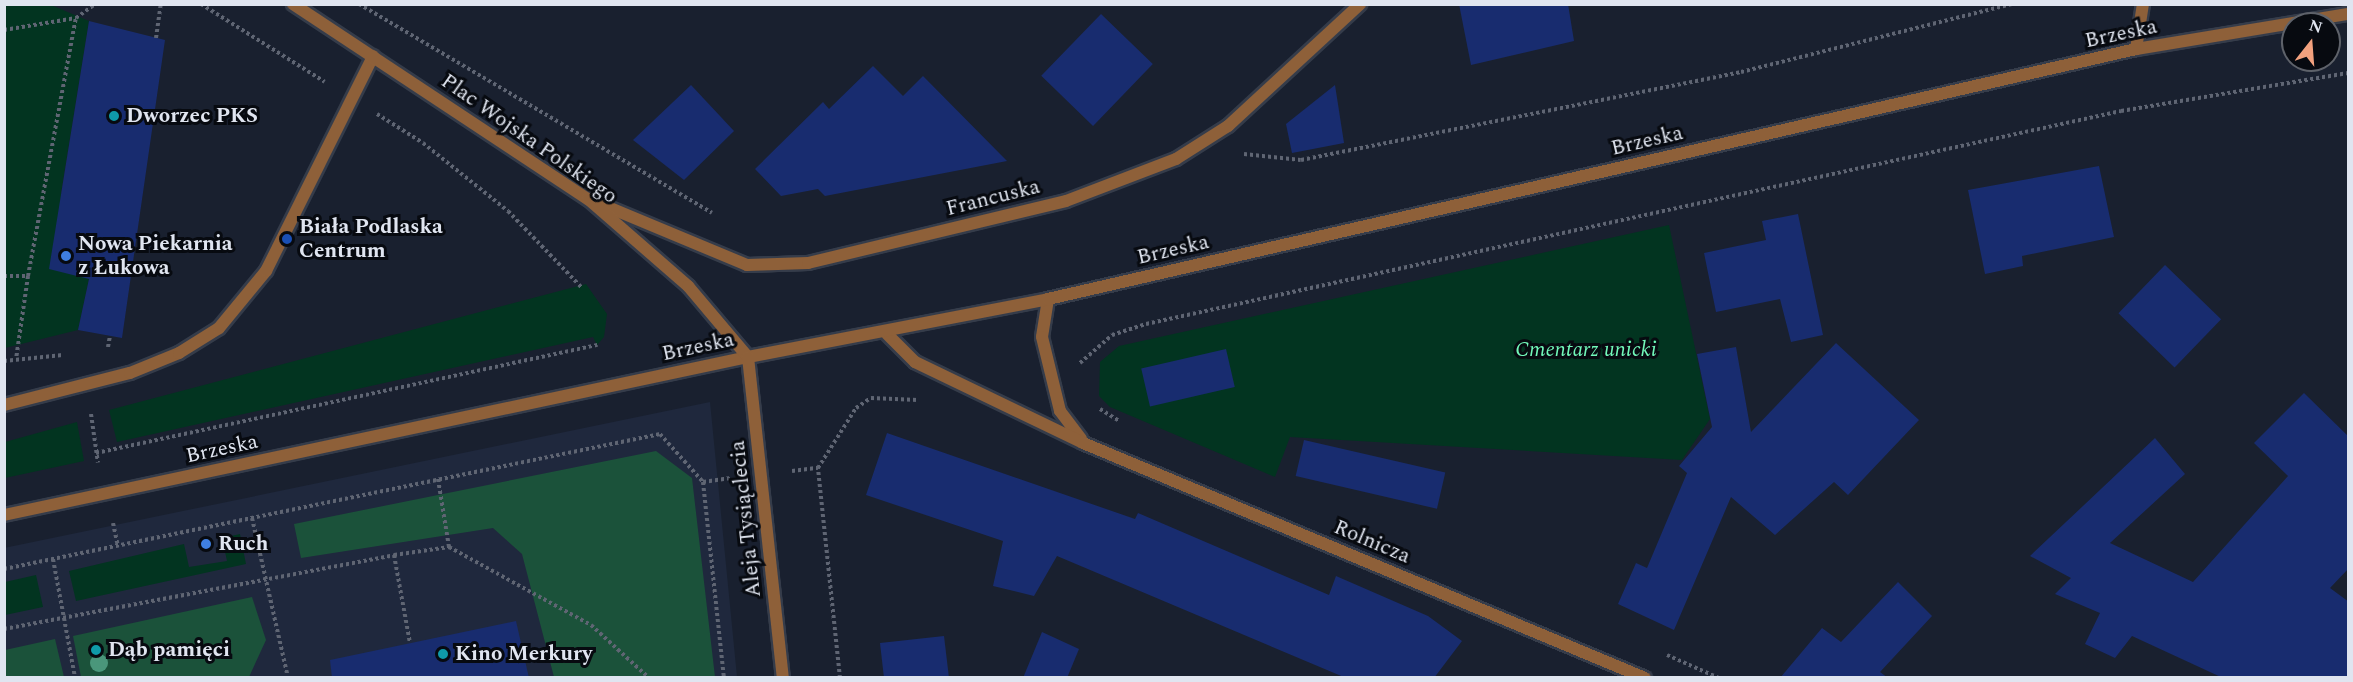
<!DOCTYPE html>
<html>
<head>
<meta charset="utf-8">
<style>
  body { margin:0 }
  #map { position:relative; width:2353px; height:682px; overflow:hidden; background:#19202f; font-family:Spectral,serif }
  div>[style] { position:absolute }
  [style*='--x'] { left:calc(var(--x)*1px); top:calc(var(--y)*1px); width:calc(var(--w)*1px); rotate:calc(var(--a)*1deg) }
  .built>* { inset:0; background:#1f283d }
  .green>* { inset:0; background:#023420 }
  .forest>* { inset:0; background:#1b523a }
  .building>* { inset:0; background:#182c6f; transform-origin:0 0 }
  .path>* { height:4px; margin-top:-2px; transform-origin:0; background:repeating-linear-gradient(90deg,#5f6573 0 3px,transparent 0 6px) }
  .roads { filter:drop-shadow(2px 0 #353c4a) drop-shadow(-2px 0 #353c4a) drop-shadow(0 2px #353c4a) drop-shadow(0 -2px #353c4a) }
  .service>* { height:12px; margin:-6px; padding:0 6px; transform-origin:6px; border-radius:6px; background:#8e6039 }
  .minor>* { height:12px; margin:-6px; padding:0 6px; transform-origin:6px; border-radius:6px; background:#8e6039 }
  .tertiary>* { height:12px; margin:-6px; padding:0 6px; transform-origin:6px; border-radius:6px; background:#8e6039 }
  .trees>* { width:18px; height:18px; margin:-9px; border-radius:50%; background:#4a977b }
  .dots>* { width:16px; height:16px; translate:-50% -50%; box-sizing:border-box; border:3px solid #070a10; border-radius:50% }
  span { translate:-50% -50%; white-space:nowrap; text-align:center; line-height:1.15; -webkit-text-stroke:6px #070a10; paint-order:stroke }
  .street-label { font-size:21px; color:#e0e5f0 }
  .poi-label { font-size:21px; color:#e0e5f0; font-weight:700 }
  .left { translate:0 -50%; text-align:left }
  .park-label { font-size:21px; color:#72f9ba; font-style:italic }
  .frame { position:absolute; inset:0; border:6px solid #e0e5f0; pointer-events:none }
  .north { position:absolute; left:2281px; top:12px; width:60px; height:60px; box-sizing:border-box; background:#070a10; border:2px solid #5e626a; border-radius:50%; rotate:17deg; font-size:16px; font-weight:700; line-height:24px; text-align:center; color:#e0e5f0 }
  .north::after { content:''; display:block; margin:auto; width:21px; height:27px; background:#f2a17e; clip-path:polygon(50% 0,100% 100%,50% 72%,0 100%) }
</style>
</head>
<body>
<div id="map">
  <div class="built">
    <div style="clip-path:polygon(710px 402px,737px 677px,5px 677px,4px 548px)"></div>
  </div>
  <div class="green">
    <div style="clip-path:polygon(4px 5px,51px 5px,89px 21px,61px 193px,96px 246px,78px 330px,5px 348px)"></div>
    <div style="clip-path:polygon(1669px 225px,1710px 419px,1682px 460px,1290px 437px,1275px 477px,1110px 407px,1099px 396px,1100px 362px,1119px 346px)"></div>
    <div style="clip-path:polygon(586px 284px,607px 314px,604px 337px,597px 345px,593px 337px,117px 442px,109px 410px)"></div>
    <div style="clip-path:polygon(77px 422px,84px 461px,5px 478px,5px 442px)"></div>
    <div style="clip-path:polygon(240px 534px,246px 564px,76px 601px,69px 571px,184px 544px,189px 567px,227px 561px,222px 538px)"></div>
    <div style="clip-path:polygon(36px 575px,43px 607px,5px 615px,5px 582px)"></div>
  </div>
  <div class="forest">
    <div style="clip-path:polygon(656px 451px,692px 478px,715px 677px,554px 677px,522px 554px,493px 528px,301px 558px,294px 524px)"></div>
    <div style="clip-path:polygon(252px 597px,266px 640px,249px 677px,81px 677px,73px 636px)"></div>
    <div style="clip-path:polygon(55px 639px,64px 677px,5px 677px,5px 650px)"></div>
  </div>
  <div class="building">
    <div style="clip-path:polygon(1459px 4px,1568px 4px,1574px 41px,1471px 65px)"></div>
    <div style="left:1101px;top:14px;width:72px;height:86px;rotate:44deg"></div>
    <div style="clip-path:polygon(89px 21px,165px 40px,122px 338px,78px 330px,89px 279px,49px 269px)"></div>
    <div style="clip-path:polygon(873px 66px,903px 96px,923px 76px,1007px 161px,825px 196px,818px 189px,781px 196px,755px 169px,823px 102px,829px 109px)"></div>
    <div style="clip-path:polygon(691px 85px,734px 131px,684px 180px,633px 140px)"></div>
    <div style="clip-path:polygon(1335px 85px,1344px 143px,1292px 153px,1286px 124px)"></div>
    <div style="clip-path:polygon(2099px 166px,2114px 237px,2022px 256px,2023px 266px,1985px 274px,1968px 190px)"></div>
    <div style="clip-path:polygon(1798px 214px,1823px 335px,1791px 342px,1780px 299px,1716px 312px,1704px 253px,1766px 240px,1762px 221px)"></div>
    <div style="left:2165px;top:265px;width:78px;height:67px;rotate:44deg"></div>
    <div style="clip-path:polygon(1836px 343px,1919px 420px,1848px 495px,1834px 482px,1775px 535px,1731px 497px,1674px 630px,1618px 604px,1636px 563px,1647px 568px,1687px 473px,1679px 466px,1712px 427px,1697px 354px,1736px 347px,1751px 432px)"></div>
    <div style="left:1226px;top:349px;width:39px;height:87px;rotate:77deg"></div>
    <div style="clip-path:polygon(2304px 393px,2349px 437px,2349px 568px,2330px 588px,2349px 602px,2349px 678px,2223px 678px,2132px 636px,2115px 658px,2085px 644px,2100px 613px,2055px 594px,2071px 578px,2030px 556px,2155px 438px,2185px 474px,2110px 543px,2193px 582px,2288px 476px,2254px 443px)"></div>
    <div style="clip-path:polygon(887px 433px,1135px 519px,1138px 513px,1329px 595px,1336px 576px,1428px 616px,1462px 641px,1434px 678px,1346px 678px,1057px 556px,1034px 596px,993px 586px,1003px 541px,866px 495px)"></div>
    <div style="left:1304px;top:440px;width:145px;height:37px;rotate:13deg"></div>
    <div style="clip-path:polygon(1898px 582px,1932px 616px,1880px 672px,1888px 678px,1780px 678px,1822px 628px,1841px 642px)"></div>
    <div style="clip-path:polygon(516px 621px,529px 678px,332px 678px,330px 660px)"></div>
    <div style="clip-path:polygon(1042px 632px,1079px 649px,1067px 678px,1023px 678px)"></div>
    <div style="clip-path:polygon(944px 636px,949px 678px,884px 678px,880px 643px)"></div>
  </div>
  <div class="path">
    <div style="--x:201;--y:4;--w:146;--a:32.2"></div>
    <div style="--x:359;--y:4;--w:410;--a:30.6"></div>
    <div style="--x:4;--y:30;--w:73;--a:-9.5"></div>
    <div style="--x:156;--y:38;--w:34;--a:-82"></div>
    <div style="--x:377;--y:114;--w:54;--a:32.2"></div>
    <div style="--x:423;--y:143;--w:109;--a:38.7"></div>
    <div style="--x:508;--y:211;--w:107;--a:46.1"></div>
    <div style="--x:1244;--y:154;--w:57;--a:6"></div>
    <div style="--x:1301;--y:160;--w:449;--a:-11.3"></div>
    <div style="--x:1741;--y:72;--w:279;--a:-14.1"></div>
    <div style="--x:4;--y:276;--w:24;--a:0"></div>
    <div style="--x:28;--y:276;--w:84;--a:98.2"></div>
    <div style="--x:28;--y:276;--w:262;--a:-79.5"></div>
    <div style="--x:76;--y:18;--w:24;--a:-36"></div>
    <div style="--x:108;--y:347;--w:11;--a:-80"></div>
    <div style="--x:4;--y:361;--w:59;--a:-5.8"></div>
    <div style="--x:1080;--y:363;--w:43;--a:-41.2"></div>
    <div style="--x:1112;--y:335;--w:36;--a:-18"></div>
    <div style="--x:1146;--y:324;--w:998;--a:-12.32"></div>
    <div style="--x:2121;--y:111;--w:230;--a:-9.5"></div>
    <div style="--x:1100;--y:409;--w:22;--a:32"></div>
    <div style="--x:91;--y:414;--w:49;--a:81.9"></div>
    <div style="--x:96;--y:453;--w:513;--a:-12.17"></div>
    <div style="--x:792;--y:471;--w:26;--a:-7"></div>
    <div style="--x:703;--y:482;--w:28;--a:-8"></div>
    <div style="--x:252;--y:518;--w:164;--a:77.3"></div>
    <div style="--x:113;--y:523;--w:24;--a:78"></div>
    <div style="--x:449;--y:547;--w:162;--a:28.8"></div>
    <div style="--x:591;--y:625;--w:79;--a:42.4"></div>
    <div style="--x:394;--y:555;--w:56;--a:-8.3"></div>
    <div style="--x:449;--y:547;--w:69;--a:-99.2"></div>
    <div style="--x:53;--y:559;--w:121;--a:79.5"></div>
    <div style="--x:4;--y:569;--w:670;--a:-11.63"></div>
    <div style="--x:660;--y:434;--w:64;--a:48.1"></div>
    <div style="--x:703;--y:482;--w:197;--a:83.9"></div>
    <div style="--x:4;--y:629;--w:397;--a:-10.7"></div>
    <div style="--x:394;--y:555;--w:89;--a:79.7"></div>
    <div style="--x:1667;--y:655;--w:57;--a:23.9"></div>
    <div style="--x:840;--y:678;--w:211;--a:-96"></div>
    <div style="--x:818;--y:468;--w:71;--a:-57.7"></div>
    <div style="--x:856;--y:408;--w:18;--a:-34"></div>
    <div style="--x:871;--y:398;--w:47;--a:2.4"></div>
  </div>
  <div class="roads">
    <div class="service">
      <div style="--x:4;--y:405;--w:130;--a:-14.3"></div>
      <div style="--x:130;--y:373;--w:53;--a:-22.2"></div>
      <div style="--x:179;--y:353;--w:47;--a:-32"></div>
      <div style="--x:219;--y:328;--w:74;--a:-50.5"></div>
      <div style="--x:266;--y:271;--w:240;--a:-63.5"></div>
    </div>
    <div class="minor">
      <div style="--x:2136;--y:49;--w:46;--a:-81.2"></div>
      <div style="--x:591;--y:200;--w:169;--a:22.6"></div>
      <div style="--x:747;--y:265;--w:61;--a:-1.9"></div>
      <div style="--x:808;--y:263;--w:265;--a:-13.5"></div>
      <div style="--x:1066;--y:201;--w:118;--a:-20.9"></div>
      <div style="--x:1176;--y:159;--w:62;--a:-32.4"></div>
      <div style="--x:1228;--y:126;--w:180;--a:-42.7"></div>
      <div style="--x:1048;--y:299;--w:38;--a:99"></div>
      <div style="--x:1042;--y:337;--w:76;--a:76.3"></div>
      <div style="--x:1060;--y:411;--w:35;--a:53"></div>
      <div style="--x:887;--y:334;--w:40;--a:45"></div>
      <div style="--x:915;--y:362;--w:187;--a:25.7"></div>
      <div style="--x:1083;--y:443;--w:609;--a:22.69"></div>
      <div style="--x:4;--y:515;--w:761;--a:-11.99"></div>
    </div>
    <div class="tertiary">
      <div style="--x:293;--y:4;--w:354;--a:33.5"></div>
      <div style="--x:588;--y:199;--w:133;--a:41"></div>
      <div style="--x:688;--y:286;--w:93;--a:49.8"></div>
      <div style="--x:748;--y:357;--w:306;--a:-10.9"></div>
      <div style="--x:1048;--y:299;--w:1116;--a:-12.94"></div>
      <div style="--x:2136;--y:49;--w:215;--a:-9.4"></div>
      <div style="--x:748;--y:357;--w:323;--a:83.8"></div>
    </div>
  </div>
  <div class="trees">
    <div style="left:99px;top:663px"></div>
  </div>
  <div class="dots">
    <div style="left:114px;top:116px;background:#0f9aa8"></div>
    <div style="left:287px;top:239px;background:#1a4fb4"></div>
    <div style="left:66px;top:256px;background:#3f7fe0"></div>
    <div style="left:206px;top:544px;background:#3f7fe0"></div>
    <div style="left:96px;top:650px;background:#0f9aa8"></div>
    <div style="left:443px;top:654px;background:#0f9aa8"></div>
  </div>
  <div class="street-label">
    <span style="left:2121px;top:34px;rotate:-12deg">Brzeska</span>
    <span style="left:529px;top:139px;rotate:35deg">Plac Wojska Polskiego</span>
    <span style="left:1647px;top:141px;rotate:-13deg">Brzeska</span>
    <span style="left:993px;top:198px;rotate:-14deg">Francuska</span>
    <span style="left:1173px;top:250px;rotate:-13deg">Brzeska</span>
    <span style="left:698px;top:347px;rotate:-12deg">Brzeska</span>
    <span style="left:222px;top:449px;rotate:-12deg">Brzeska</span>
    <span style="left:746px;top:519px;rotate:-96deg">Aleja Tysiąclecia</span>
    <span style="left:1372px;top:542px;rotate:23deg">Rolnicza</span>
  </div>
  <div class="poi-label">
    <span class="left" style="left:126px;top:116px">Dworzec PKS</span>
    <span class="left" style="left:299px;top:239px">Biała Podlaska<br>Centrum</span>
    <span class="left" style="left:78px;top:256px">Nowa Piekarnia<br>z Łukowa</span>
    <span class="left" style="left:218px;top:544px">Ruch</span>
    <span class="left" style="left:108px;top:650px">Dąb pamięci</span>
    <span class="left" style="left:455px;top:654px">Kino Merkury</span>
  </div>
  <div class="park-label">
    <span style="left:1586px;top:350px">Cmentarz unicki</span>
  </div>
  <div class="frame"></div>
  <div class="north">N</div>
</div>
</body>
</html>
